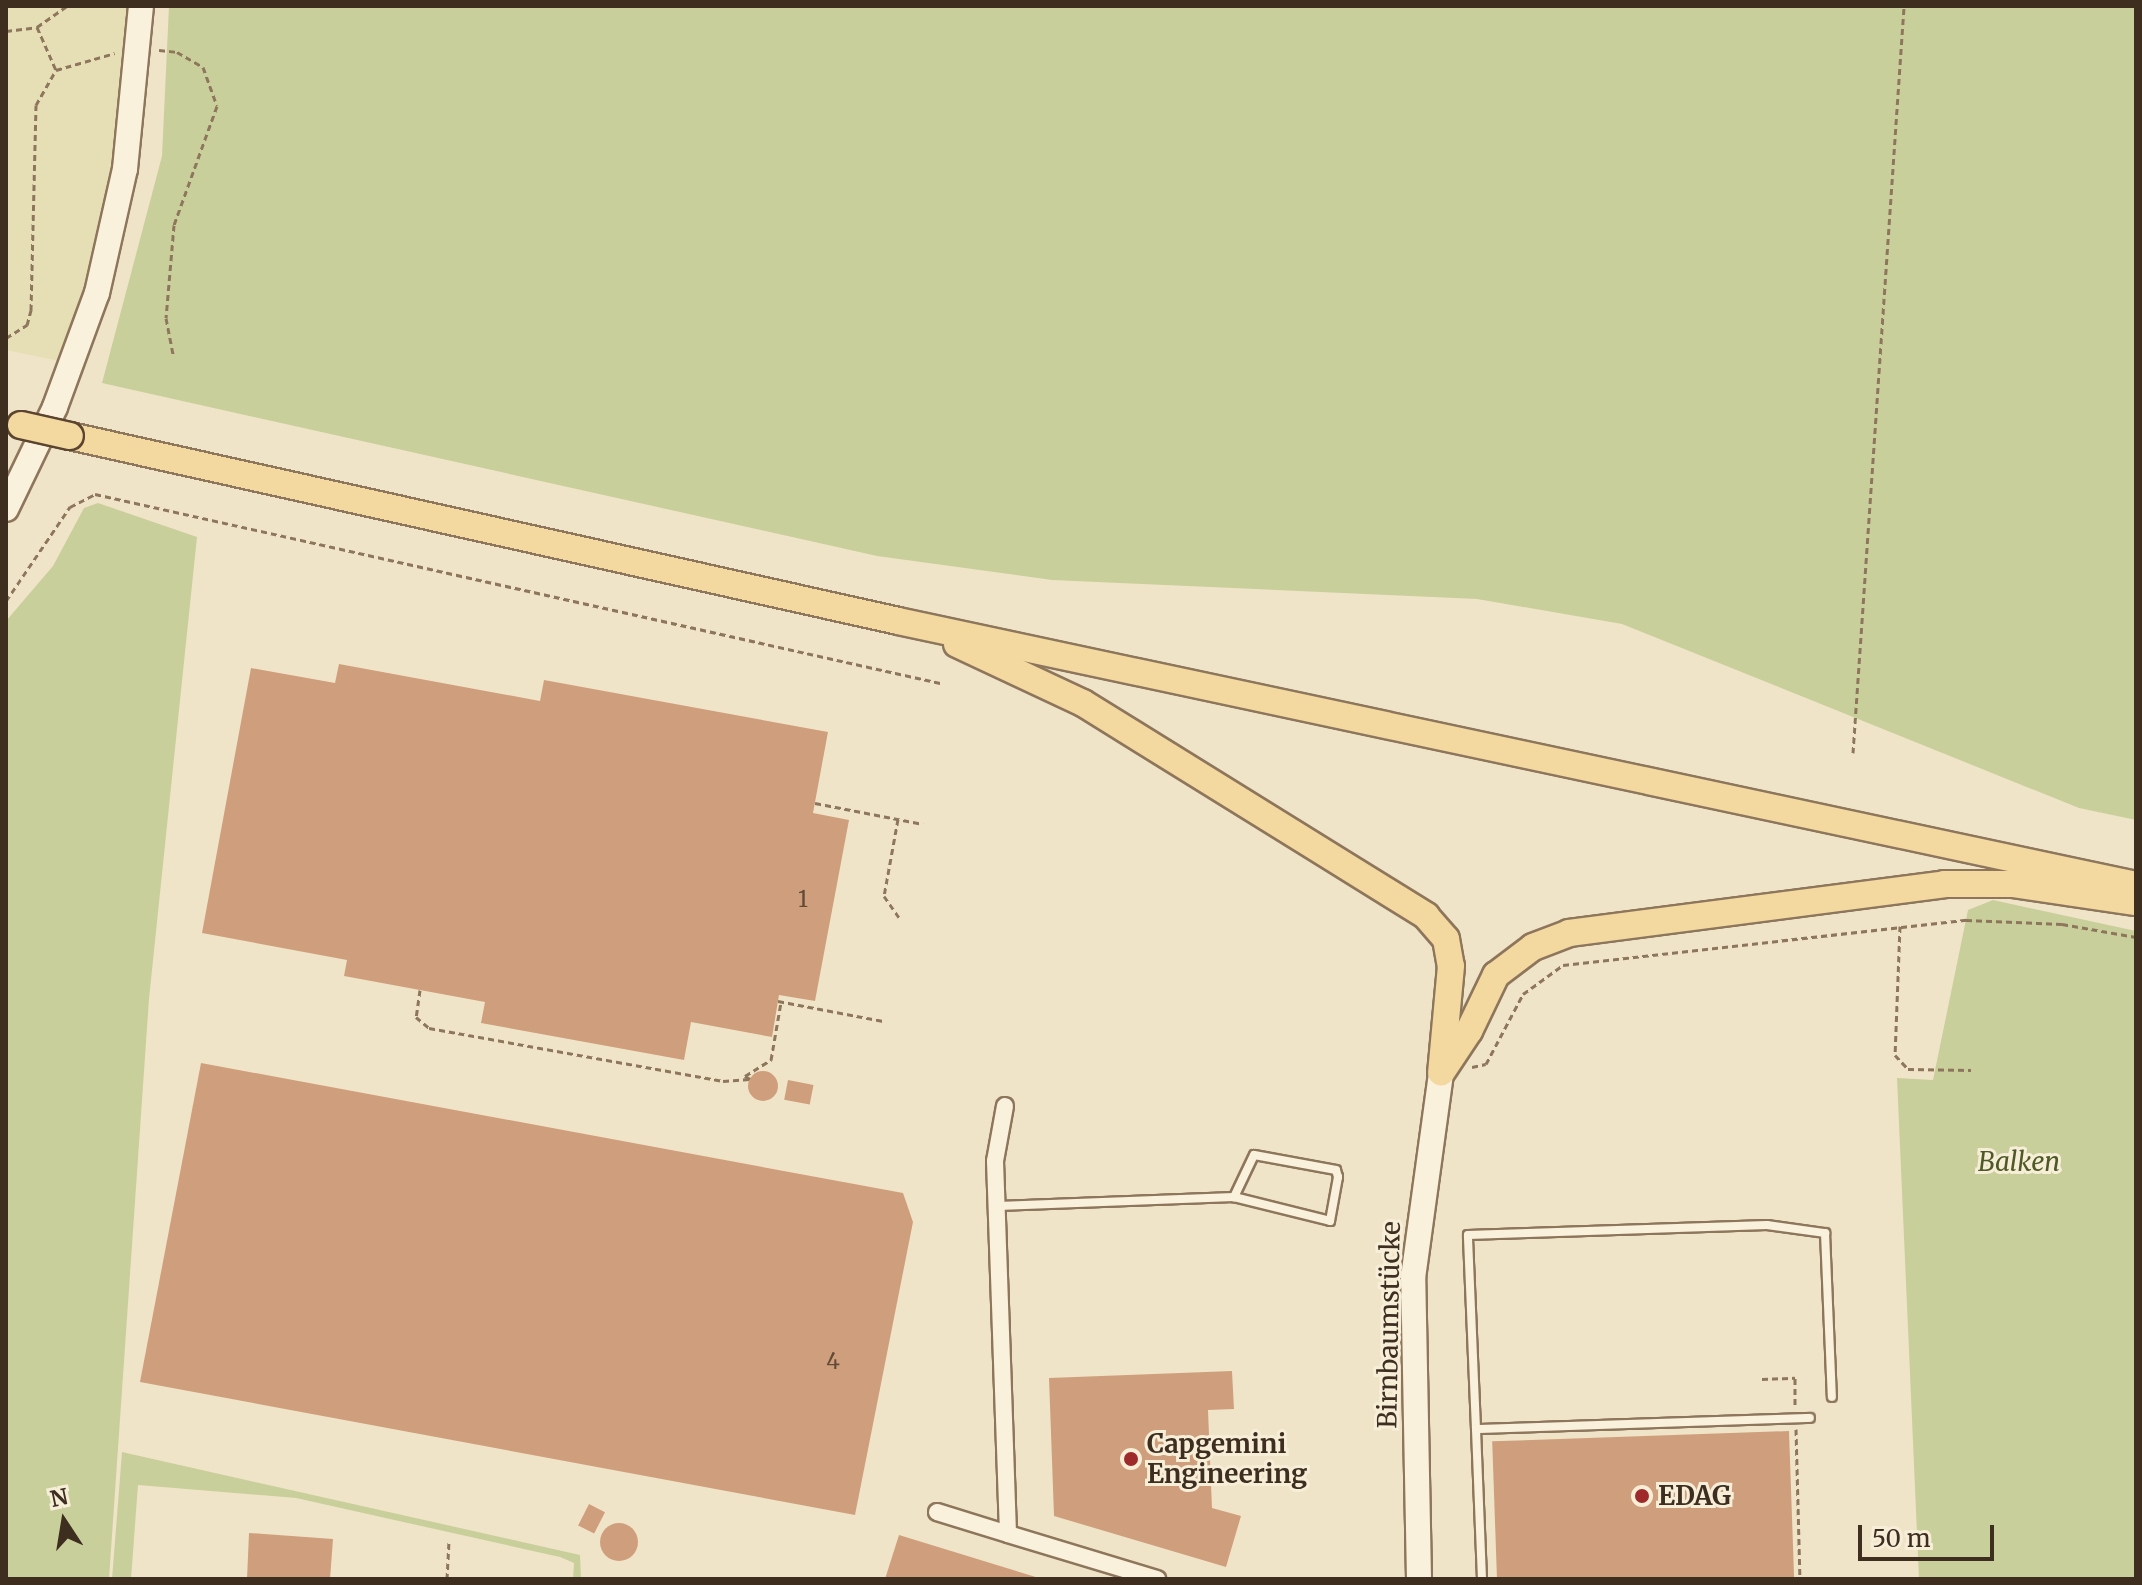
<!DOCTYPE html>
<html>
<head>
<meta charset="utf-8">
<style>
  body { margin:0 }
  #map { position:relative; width:2142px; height:1585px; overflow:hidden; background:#f0e4c8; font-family:Merriweather,serif }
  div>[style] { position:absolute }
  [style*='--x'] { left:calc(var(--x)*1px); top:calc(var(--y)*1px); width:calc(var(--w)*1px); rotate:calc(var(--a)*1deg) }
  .farmland>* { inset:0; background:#e6deb5 }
  .green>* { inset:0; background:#c9cf9b }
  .building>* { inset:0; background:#cf9f7d; transform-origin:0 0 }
  .round { border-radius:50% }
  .path>* { height:3px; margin-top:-1.5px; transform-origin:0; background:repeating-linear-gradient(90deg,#8d765c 0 6px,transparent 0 10px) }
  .roads { filter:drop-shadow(2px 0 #8d765c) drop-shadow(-2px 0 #8d765c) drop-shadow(0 2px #8d765c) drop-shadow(0 -2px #8d765c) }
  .lane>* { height:8px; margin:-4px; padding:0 4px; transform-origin:4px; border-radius:4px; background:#faf1dc }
  .street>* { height:16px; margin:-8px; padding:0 8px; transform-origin:8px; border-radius:8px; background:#faf1dc }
  .secondary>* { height:24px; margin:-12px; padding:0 12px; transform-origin:12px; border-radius:12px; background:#faf1dc }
  .primary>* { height:26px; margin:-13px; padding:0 13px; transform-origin:13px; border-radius:13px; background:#f3d9a0 }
  .bridges { filter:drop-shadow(2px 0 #5b4430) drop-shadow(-2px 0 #5b4430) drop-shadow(0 2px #5b4430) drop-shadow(0 -2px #5b4430) }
  .primary-bridge>* { height:26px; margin:-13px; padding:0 13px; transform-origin:13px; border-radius:13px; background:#f3d9a0 }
  .dots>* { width:22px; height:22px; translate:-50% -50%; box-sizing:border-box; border:4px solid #f7eed8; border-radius:50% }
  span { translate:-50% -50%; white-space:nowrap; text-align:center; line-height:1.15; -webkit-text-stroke:6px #f7eed8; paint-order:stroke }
  .number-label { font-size:22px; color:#624a37 }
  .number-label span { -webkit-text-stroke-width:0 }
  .park-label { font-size:26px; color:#4d5a26; font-style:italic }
  .street-label { font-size:26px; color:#3d2e20 }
  .poi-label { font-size:26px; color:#3d2e20; font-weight:700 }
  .left { translate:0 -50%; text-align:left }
  .frame { position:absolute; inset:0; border:8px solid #3d2e20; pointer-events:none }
  .north { position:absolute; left:24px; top:1481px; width:80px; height:80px; -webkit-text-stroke:6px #f7eed8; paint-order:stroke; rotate:348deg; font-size:22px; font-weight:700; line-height:32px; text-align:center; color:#3d2e20 }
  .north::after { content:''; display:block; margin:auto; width:28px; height:36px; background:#3d2e20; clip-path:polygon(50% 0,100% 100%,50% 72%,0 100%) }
  .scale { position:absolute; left:1858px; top:1525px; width:136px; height:36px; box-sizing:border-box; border:4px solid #3d2e20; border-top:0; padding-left:10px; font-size:24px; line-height:28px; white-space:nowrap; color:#3d2e20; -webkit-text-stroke:6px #f7eed8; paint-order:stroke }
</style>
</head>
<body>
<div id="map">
  <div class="farmland">
    <div style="clip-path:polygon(6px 6px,128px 6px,106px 215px,89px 290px,64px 362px,6px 350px)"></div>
  </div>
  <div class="green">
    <div style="clip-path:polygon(169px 6px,2136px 6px,2136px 820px,2079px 808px,1622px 624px,1477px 599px,1052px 580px,877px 556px,102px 383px,162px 156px)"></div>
    <div style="clip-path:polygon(98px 503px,197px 537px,149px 999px,109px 1579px,6px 1579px,6px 621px,53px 566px,84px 508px)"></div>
    <div style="clip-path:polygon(1993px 900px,2136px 931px,2136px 1579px,1919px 1579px,1897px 1078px,1933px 1080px,1968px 910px)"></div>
    <div style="clip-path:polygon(122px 1452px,580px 1555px,581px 1579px,573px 1579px,574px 1563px,560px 1557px,296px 1498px,138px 1485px,131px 1579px,112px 1579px)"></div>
  </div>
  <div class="building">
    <div style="clip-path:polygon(339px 664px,540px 701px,544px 680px,828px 732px,813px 813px,849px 820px,815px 1001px,779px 995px,772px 1037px,691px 1022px,684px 1060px,481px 1023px,485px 1002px,344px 976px,347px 960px,202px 933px,251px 668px,335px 683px)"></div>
    <div style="clip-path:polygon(201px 1063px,903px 1193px,913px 1222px,855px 1515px,140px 1382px)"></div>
    <div class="round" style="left:748px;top:1071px;width:30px;height:30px"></div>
    <div style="left:788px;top:1080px;width:26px;height:20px;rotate:11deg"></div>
    <div style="clip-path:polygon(1232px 1371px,1234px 1409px,1208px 1410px,1212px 1508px,1241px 1516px,1226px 1567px,1054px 1516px,1049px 1378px)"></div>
    <div style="left:1789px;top:1431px;width:148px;height:297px;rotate:88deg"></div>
    <div style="left:589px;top:1504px;width:18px;height:24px;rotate:27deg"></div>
    <div class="round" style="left:600px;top:1523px;width:38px;height:38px"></div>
    <div style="clip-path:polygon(249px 1533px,333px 1539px,330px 1579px,247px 1579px)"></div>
    <div style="clip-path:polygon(899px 1535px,1039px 1578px,1039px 1579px,885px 1579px)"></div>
  </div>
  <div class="path">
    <div style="--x:37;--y:27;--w:47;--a:66.2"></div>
    <div style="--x:6;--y:31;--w:31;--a:-7"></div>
    <div style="--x:37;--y:27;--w:37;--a:-35"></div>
    <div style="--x:159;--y:50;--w:18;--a:6"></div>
    <div style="--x:177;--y:52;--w:30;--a:30"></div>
    <div style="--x:203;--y:67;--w:41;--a:70.3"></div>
    <div style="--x:217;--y:106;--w:127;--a:109.9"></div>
    <div style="--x:174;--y:225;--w:93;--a:94.9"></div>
    <div style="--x:166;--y:318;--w:38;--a:79"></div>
    <div style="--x:6;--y:338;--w:25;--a:-32"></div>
    <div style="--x:27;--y:325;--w:16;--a:-75"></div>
    <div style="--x:31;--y:310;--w:205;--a:-88.6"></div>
    <div style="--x:36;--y:105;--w:40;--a:-60.3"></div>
    <div style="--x:56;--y:70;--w:61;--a:-16.1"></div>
    <div style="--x:6;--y:601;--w:114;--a:-55.8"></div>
    <div style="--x:70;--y:507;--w:28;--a:-27"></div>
    <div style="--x:95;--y:494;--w:866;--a:12.61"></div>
    <div style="--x:1853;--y:753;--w:749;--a:-86.09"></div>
    <div style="--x:815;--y:803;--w:110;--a:11"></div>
    <div style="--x:898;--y:819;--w:78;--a:100.3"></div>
    <div style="--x:884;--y:896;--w:29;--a:55"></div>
    <div style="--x:1900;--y:926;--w:129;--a:92.2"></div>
    <div style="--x:1895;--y:1055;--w:19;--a:47"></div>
    <div style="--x:1908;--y:1069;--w:63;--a:0.9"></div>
    <div style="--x:420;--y:990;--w:27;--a:98"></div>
    <div style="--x:416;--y:1017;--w:17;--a:40"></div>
    <div style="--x:429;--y:1028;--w:299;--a:10.2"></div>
    <div style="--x:723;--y:1081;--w:27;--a:-4"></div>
    <div style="--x:750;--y:1079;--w:6;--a:-149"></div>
    <div style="--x:745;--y:1076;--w:31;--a:-32"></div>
    <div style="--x:771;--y:1060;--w:59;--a:-80.2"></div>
    <div style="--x:778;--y:1001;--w:107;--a:10.8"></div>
    <div style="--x:1472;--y:1067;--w:14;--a:-12"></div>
    <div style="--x:1486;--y:1064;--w:79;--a:-62.1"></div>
    <div style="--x:1523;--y:994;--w:49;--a:-35.9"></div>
    <div style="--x:1563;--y:965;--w:406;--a:-6.4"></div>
    <div style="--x:1966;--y:920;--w:96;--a:2.4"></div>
    <div style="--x:2062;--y:924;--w:75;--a:10"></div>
    <div style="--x:1762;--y:1379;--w:33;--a:-2"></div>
    <div style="--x:1795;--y:1378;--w:28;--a:90"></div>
    <div style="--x:1796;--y:1429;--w:150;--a:88.5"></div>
    <div style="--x:447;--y:1579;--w:37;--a:-87"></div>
  </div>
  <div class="roads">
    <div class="lane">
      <div style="--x:998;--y:1206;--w:236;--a:-2.2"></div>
      <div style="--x:1234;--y:1197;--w:99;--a:14"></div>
      <div style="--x:1330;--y:1221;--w:45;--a:-79.7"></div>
      <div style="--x:1338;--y:1177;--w:7;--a:-106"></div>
      <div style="--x:1336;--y:1170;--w:83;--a:-169.6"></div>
      <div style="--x:1254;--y:1155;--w:47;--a:115.5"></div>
      <div style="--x:1476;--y:1429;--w:194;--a:-92.4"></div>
      <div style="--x:1468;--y:1235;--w:299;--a:-1.9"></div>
      <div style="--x:1767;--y:1225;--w:59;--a:7.9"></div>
      <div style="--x:1825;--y:1233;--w:164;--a:87.6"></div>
      <div style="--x:1482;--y:1579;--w:150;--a:-92.3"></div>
      <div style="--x:1476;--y:1429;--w:334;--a:-1.9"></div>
    </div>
    <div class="street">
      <div style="--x:1005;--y:1106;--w:56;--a:100.3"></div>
      <div style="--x:995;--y:1161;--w:373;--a:88"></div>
      <div style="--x:1008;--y:1534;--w:156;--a:16.8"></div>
      <div style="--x:937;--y:1512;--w:74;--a:17.2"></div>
    </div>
    <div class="secondary">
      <div style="--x:6;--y:509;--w:113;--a:-64.3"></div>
      <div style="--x:55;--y:407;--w:121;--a:-69.8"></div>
      <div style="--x:97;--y:293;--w:127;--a:-77.3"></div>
      <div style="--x:125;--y:169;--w:164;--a:-84.4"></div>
      <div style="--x:1419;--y:1579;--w:301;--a:-91.1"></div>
      <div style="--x:1413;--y:1278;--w:207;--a:-82.2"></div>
    </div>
    <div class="primary">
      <div style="--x:70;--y:436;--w:848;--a:12.59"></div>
      <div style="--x:898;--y:621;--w:1266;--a:12.04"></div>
      <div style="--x:957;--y:644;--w:139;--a:25.1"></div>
      <div style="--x:1083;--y:703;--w:404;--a:31.8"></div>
      <div style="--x:1426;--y:916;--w:30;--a:49"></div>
      <div style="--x:1446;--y:939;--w:27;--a:80"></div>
      <div style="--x:1451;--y:966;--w:107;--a:95.3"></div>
      <div style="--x:1443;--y:1070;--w:47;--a:-56.3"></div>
      <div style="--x:1469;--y:1031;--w:62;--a:-64.3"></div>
      <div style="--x:1496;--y:975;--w:46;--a:-37.1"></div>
      <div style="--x:1533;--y:947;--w:39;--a:-21"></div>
      <div style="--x:1569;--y:933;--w:378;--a:-7.4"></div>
      <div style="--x:1944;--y:884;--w:68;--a:0"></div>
      <div style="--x:2012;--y:884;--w:125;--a:8.3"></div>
    </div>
  </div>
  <div class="bridges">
    <div class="primary-bridge">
      <div style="--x:21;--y:425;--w:50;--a:12.7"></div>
    </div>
  </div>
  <div class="dots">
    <div style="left:1131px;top:1459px;background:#9e2a2b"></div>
    <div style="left:1642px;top:1496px;background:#9e2a2b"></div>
  </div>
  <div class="number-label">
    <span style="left:803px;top:900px">1</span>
    <span style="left:833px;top:1362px">4</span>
  </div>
  <div class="park-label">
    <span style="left:2019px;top:1162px">Balken</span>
  </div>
  <div class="street-label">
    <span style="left:1389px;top:1325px;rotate:-89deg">Birnbaumstücke</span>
  </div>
  <div class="poi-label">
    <span class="left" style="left:1147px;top:1459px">Capgemini<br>Engineering</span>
    <span class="left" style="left:1658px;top:1496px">EDAG</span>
  </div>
  <div class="frame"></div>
  <div class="north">N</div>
  <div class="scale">50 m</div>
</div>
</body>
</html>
